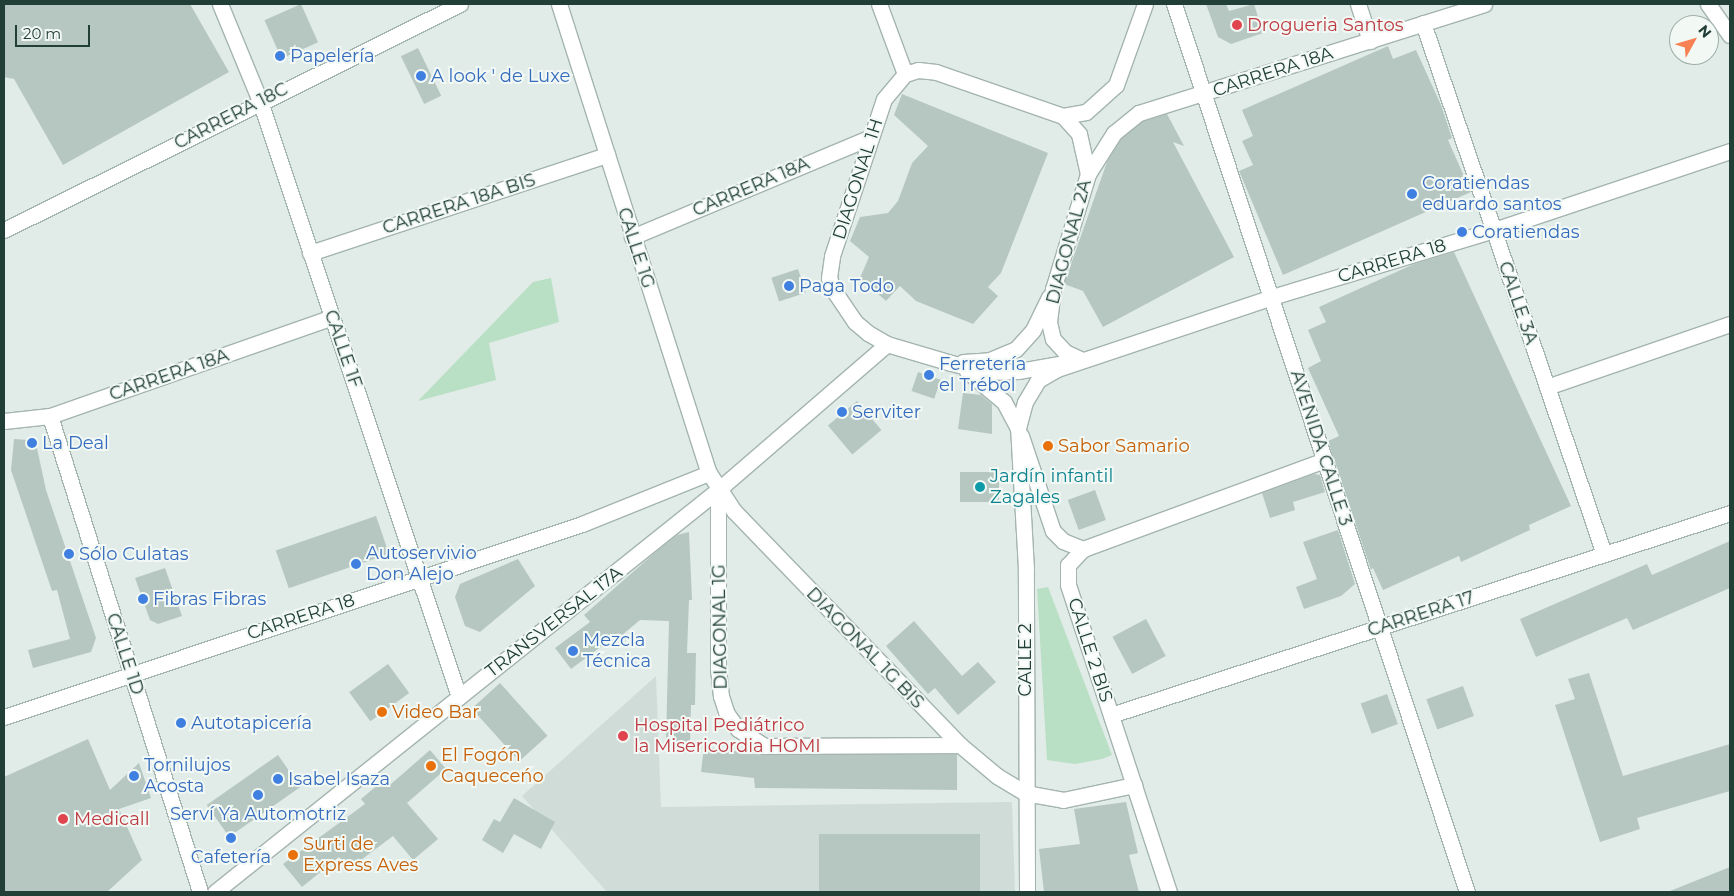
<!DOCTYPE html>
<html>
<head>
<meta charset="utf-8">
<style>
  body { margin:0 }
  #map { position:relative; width:1734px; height:896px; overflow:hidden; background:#e1ece8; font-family:Montserrat,sans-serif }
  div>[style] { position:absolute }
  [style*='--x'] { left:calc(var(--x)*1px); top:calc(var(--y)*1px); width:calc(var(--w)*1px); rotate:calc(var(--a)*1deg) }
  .built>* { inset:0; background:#cfdcd7 }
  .green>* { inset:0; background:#b9dfc4 }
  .building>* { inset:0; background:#b6c7c1; transform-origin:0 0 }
  .roads { filter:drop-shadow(1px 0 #a4b4af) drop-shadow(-1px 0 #a4b4af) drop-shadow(0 1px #a4b4af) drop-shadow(0 -1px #a4b4af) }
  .minor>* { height:15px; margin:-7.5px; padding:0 7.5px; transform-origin:7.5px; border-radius:7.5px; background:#fff }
  .tertiary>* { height:15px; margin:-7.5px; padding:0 7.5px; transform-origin:7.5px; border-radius:7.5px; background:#fff }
  .dots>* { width:14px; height:14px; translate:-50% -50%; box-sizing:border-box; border:2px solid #f2f9f5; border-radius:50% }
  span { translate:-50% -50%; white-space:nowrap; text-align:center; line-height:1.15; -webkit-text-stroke:4px #f2f9f5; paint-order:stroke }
  .health-label { font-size:18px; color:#be3a42 }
  .left { translate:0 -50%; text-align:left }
  .shop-label { font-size:18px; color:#366cbe }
  .street-label { font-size:18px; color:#213e37 }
  .food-label { font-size:18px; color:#c56008 }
  .culture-label { font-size:18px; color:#0d838f }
  .frame { position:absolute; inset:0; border:5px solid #213e37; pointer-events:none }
  .north { position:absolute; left:1669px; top:15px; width:50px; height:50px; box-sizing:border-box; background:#f2f9f5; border:1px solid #9eaea9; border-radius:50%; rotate:51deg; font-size:14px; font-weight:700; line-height:20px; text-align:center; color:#213e37 }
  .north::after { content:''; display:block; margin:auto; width:18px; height:22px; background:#f88153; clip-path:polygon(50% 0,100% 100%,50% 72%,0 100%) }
  .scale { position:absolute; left:15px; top:25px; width:75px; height:22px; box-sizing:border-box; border:2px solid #213e37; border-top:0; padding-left:6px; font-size:15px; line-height:18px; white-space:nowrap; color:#213e37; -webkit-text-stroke:4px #f2f9f5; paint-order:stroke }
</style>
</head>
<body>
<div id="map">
  <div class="built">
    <div style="clip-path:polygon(656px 676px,661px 807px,1012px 802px,1015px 892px,607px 892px,522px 796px)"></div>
  </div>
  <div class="green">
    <div style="clip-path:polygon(551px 278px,559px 322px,489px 343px,496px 380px,418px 401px,533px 282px)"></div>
    <div style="clip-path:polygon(1048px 587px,1112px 755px,1102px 759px,1075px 764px,1047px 760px,1037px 589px)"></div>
  </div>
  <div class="building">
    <div style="clip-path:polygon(4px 4px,190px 4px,229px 72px,63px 165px,14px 79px,4px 77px)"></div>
    <div style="left:301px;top:4px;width:42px;height:40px;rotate:66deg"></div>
    <div style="clip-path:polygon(1206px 4px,1226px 4px,1229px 11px,1254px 4px,1263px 33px,1231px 44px,1218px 37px)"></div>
    <div style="clip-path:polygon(1388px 46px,1393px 59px,1416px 50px,1441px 105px,1452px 138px,1448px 140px,1471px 192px,1283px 275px,1239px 171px,1253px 165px,1242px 141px,1253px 136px,1242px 110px)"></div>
    <div style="left:418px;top:48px;width:53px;height:19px;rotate:64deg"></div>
    <div style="clip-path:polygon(902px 94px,1048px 153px,1001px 273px,988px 287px,998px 296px,973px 324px,916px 301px,900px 286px,886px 301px,860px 278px,869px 257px,850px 241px,860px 217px,888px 213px,898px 201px,912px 163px,928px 146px,894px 115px)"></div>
    <div style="clip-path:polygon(1167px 114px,1184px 146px,1173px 142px,1234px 257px,1103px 327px,1083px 291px,1064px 284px,1107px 162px,1121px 139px,1143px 121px)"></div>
    <div style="clip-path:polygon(1454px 252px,1571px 506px,1529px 525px,1530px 530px,1461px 562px,1459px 556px,1383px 590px,1373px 568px,1371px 570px,1328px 441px,1339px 436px,1308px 368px,1321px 361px,1308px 330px,1326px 322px,1319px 307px,1414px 264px)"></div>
    <div style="left:798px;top:269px;width:25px;height:28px;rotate:72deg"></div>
    <div style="left:918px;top:372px;width:24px;height:20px;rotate:19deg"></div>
    <div style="clip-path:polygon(963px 393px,981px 395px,992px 404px,992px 434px,958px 429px)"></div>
    <div style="left:857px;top:401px;width:38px;height:38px;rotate:50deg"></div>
    <div style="clip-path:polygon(14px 439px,29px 440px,37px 448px,46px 490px,96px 638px,91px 652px,33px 668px,28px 650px,70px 639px,57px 590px,52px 591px,11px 470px)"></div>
    <div style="left:960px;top:472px;width:39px;height:30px"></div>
    <div style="clip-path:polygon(1314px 474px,1320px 475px,1325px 492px,1293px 502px,1295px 510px,1270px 518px,1262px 493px)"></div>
    <div style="left:1095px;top:490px;width:32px;height:29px;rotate:70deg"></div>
    <div style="left:376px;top:516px;width:40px;height:106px;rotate:71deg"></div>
    <div style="clip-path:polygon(1338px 530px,1355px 584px,1341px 596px,1304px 609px,1296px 587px,1317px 579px,1303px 542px)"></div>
    <div style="clip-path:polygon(689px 532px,692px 600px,689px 600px,687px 653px,696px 653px,695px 705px,691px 705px,690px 742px,666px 741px,669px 621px,640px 620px,609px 646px,606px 643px,571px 669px,555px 648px,590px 622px,584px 615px,658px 550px,677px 535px)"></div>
    <div style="clip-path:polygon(1730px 541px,1730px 588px,1633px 630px,1627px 618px,1536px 657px,1520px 619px,1647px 564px,1652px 575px)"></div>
    <div style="clip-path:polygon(518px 559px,535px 586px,480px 632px,465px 626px,455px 597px,460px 584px)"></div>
    <div style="clip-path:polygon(165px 568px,182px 616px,158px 624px,150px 620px,135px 578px)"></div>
    <div style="left:1146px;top:619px;width:42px;height:38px;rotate:62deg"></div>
    <div style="clip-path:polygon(914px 621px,962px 676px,978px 662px,996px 682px,958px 715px,935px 688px,928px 694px,886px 646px)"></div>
    <div style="left:388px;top:664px;width:36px;height:48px;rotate:54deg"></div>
    <div style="clip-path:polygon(1589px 673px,1623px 776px,1730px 744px,1730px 791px,1637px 818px,1640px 829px,1600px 842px,1555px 705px,1575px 699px,1568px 679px)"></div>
    <div style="left:500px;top:683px;width:71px;height:38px;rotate:48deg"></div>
    <div style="left:1463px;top:686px;width:32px;height:39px;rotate:70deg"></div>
    <div style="left:1387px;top:694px;width:32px;height:28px;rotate:70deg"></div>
    <div style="clip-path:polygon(88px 739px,110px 790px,139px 763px,151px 798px,119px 809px,142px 860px,107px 892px,4px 892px,4px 777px)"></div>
    <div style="clip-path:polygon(704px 747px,764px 755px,957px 754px,957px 790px,755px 788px,754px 778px,701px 772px)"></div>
    <div style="clip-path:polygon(430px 750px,446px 769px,407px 803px,438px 839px,413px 860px,393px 836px,349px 869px,339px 857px,302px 887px,283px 864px,365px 804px,361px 799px,386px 778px,391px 784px)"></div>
    <div style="left:278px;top:755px;width:39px;height:87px;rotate:55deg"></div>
    <div style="clip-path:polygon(514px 798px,555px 822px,541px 849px,514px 834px,503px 853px,482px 840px,494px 819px,500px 822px)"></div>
    <div style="clip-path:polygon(1126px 802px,1138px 853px,1129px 855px,1139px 892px,1044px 892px,1039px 849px,1080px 844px,1074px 809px)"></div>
    <div style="left:819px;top:834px;width:161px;height:58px"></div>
    <div style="clip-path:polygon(1730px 867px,1730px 892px,1670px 892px,1670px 891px)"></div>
  </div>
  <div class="roads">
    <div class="minor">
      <div style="--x:220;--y:4;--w:105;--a:67.6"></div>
      <div style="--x:260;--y:101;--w:628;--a:71.54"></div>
      <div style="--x:559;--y:4;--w:492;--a:72.3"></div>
      <div style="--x:709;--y:473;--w:45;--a:56.7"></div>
      <div style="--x:734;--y:511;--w:325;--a:46"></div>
      <div style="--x:960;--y:745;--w:48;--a:40"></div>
      <div style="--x:997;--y:776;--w:33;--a:31"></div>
      <div style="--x:1025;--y:793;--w:39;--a:10"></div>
      <div style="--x:1063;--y:800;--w:73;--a:-11.9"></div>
      <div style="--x:1358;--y:4;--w:39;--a:72"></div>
      <div style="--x:1423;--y:23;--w:561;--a:71.18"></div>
      <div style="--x:4;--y:230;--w:509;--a:-26.36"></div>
      <div style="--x:632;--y:237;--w:259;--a:-22.7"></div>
      <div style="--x:310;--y:253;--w:313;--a:-18.3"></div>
      <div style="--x:1547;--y:387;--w:194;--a:-19"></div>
      <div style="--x:50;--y:416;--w:499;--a:72.5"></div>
      <div style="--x:4;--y:421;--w:46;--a:-6.2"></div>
      <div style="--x:50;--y:416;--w:299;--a:-19.3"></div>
      <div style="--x:1021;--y:436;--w:100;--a:71.4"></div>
      <div style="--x:1053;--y:531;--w:14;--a:45"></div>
      <div style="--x:1063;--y:541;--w:22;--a:22"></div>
      <div style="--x:718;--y:490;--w:178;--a:90"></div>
      <div style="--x:718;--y:668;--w:28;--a:84"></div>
      <div style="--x:721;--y:696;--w:19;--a:72"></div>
      <div style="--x:727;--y:714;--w:19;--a:54"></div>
      <div style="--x:738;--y:729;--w:31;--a:33"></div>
      <div style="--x:764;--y:746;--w:196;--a:-0.3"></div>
      <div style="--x:1111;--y:715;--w:651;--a:-18.07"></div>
      <div style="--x:4;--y:717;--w:609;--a:-18.46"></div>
      <div style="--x:582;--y:524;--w:137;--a:-21.9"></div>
      <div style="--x:1169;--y:892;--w:323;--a:-108.2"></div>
      <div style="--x:1068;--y:585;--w:20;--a:-90"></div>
      <div style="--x:1068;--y:565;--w:22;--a:-47"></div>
      <div style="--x:1083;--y:549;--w:258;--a:-20.2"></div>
    </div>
    <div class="tertiary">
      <div style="--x:879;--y:4;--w:75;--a:69.6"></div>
      <div style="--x:1174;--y:4;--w:935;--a:71.74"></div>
      <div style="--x:1708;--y:4;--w:38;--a:55"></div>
      <div style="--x:918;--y:70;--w:18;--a:6"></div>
      <div style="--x:936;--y:72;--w:134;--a:19.1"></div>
      <div style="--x:1063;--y:116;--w:24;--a:48"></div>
      <div style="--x:1079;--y:134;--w:41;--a:77.3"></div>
      <div style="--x:1088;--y:174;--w:120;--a:106.9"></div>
      <div style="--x:1053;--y:289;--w:33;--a:97"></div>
      <div style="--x:1049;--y:322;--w:17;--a:77"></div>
      <div style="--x:1053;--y:339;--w:18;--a:47"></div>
      <div style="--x:1065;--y:352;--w:19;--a:25"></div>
      <div style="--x:1082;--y:360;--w:65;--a:170.2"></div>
      <div style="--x:1018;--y:371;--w:31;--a:178"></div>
      <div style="--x:987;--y:372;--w:37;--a:-166"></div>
      <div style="--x:951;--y:363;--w:67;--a:-163.5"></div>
      <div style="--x:887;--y:344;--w:22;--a:-150"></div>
      <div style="--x:868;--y:333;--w:17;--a:-140"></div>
      <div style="--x:855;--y:322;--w:37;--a:-124"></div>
      <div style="--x:834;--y:291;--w:14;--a:-111"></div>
      <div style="--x:829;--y:278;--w:22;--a:-82"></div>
      <div style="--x:832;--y:256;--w:165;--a:-71.7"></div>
      <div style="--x:884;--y:99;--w:33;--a:-50"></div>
      <div style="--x:905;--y:74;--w:14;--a:-17"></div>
      <div style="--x:1063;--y:116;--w:23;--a:-10"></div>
      <div style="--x:1086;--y:112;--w:40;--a:-42"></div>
      <div style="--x:1116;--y:85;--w:86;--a:-70.3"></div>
      <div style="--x:1088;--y:174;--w:49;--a:-57.6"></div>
      <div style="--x:1114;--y:133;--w:32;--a:-39"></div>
      <div style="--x:1139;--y:113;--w:362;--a:-17.5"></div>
      <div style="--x:963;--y:362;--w:27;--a:-4"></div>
      <div style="--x:990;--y:360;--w:28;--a:-23"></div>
      <div style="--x:1016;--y:349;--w:25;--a:-48"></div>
      <div style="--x:1033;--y:330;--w:37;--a:-64"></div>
      <div style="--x:967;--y:371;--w:48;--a:40"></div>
      <div style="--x:1004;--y:402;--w:30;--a:62"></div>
      <div style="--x:215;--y:892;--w:644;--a:-38.63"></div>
      <div style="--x:718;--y:490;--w:223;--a:-40.8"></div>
      <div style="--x:1027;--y:892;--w:323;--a:-90.2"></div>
      <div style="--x:1026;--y:569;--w:141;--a:-93.2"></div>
      <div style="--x:1018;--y:428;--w:27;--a:-75"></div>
      <div style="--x:1025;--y:402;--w:26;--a:-59"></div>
      <div style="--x:1038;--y:380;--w:22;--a:-30"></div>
      <div style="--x:1057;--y:369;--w:227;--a:-18.5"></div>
      <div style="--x:1272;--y:297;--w:232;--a:-16.8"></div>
      <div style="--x:1494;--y:230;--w:249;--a:-18.5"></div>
    </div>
  </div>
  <div class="dots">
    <div style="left:1237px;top:25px;background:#e0444e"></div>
    <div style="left:280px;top:56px;background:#3f7fe0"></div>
    <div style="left:421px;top:76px;background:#3f7fe0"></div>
    <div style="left:1412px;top:194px;background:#3f7fe0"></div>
    <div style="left:1462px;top:232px;background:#3f7fe0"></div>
    <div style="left:789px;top:286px;background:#3f7fe0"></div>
    <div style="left:929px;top:375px;background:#3f7fe0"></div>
    <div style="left:842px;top:412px;background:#3f7fe0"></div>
    <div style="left:32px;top:443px;background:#3f7fe0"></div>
    <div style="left:1048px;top:446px;background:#e8710a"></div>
    <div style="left:980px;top:487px;background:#0f9aa8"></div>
    <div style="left:69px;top:554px;background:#3f7fe0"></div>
    <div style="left:356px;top:564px;background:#3f7fe0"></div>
    <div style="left:143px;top:599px;background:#3f7fe0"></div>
    <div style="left:573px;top:651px;background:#3f7fe0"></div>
    <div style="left:382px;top:712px;background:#e8710a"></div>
    <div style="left:181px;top:723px;background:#3f7fe0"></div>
    <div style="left:623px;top:736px;background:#e0444e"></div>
    <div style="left:431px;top:766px;background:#e8710a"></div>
    <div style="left:134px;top:776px;background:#3f7fe0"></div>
    <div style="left:278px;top:779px;background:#3f7fe0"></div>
    <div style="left:258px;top:795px;background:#3f7fe0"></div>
    <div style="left:63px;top:819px;background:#e0444e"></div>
    <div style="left:231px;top:838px;background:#3f7fe0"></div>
    <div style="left:293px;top:855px;background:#e8710a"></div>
  </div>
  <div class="health-label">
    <span class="left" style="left:1247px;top:25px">Drogueria Santos</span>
    <span class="left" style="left:634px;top:736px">Hospital Pediátrico<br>la Misericordia HOMI</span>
    <span class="left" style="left:74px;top:819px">Medicall</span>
  </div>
  <div class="shop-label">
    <span class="left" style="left:290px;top:56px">Papelería</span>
    <span class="left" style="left:431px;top:76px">A look ' de Luxe</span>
    <span class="left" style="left:1422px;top:194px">Coratiendas<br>eduardo santos</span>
    <span class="left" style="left:1472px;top:232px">Coratiendas</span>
    <span class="left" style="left:799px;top:286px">Paga Todo</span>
    <span class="left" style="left:939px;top:375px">Ferretería<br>el Trébol</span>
    <span class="left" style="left:852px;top:412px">Serviter</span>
    <span class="left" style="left:42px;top:443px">La Deal</span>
    <span class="left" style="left:79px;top:554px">Sólo Culatas</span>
    <span class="left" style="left:366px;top:564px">Autoservivio<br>Don Alejo</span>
    <span class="left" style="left:153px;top:599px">Fibras Fibras</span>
    <span class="left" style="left:583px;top:651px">Mezcla<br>Técnica</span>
    <span class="left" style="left:191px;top:723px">Autotapicería</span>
    <span class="left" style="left:144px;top:776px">Tornilujos<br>Acosta</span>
    <span class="left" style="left:288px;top:779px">Isabel Isaza</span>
    <span style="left:258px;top:814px">Serví Ya Automotriz</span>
    <span style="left:231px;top:857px">Cafetería</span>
  </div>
  <div class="street-label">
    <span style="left:1273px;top:72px;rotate:-18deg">CARRERA 18A</span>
    <span style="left:231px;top:116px;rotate:-27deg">CARRERA 18C</span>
    <span style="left:858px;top:179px;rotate:-72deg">DIAGONAL 1H</span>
    <span style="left:751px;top:187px;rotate:-23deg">CARRERA 18A</span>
    <span style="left:459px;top:204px;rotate:-18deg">CARRERA 18A BIS</span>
    <span style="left:1069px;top:242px;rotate:-75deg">DIAGONAL 2A</span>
    <span style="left:636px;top:248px;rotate:72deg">CALLE 1G</span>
    <span style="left:1392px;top:261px;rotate:-17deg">CARRERA 18</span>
    <span style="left:1518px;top:303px;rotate:71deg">CALLE 3A</span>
    <span style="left:343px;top:349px;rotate:71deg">CALLE 1F</span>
    <span style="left:169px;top:375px;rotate:-19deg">CARRERA 18A</span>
    <span style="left:1321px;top:448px;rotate:72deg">AVENIDA CALLE 3</span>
    <span style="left:1421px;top:614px;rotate:-18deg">CARRERA 17</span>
    <span style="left:301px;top:617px;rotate:-18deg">CARRERA 18</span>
    <span style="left:554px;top:622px;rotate:-38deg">TRANSVERSAL 17A</span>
    <span style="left:720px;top:627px;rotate:-91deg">DIAGONAL 1G</span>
    <span style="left:865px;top:648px;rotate:46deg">DIAGONAL 1G BIS</span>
    <span style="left:1090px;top:650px;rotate:72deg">CALLE 2 BIS</span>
    <span style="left:125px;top:654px;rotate:72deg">CALLE 1D</span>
    <span style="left:1025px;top:660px;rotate:-90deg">CALLE 2</span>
  </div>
  <div class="food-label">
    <span class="left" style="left:1058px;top:446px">Sabor Samario</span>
    <span class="left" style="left:392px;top:712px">Video Bar</span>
    <span class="left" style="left:441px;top:766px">El Fogón<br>Caqueceńo</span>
    <span class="left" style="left:303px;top:855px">Surti de<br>Express Aves</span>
  </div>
  <div class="culture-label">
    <span class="left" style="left:990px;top:487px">Jardín infantil<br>Zagales</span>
  </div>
  <div class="frame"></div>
  <div class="north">N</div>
  <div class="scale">20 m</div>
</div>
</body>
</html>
